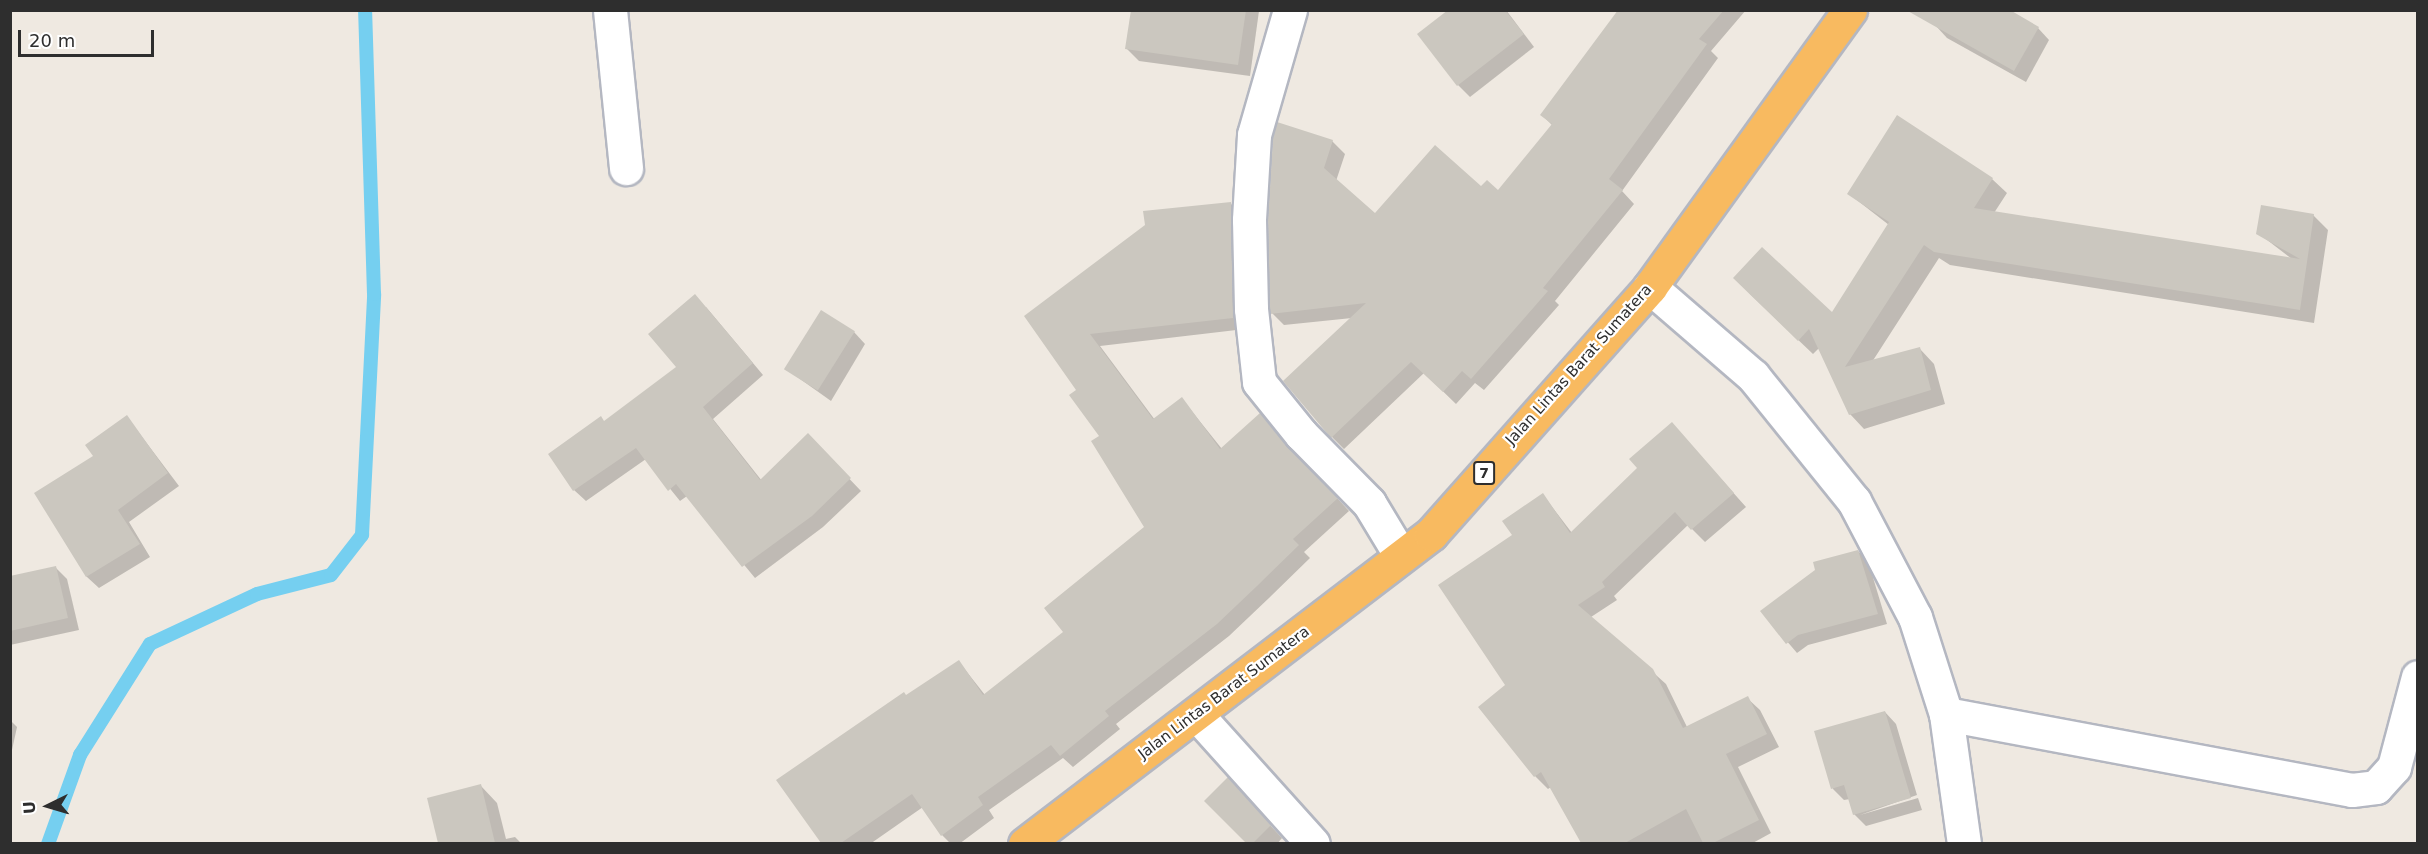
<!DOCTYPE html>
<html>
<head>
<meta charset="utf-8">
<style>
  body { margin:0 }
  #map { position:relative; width:2428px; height:854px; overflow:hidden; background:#efe9e1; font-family:"DejaVu Sans",sans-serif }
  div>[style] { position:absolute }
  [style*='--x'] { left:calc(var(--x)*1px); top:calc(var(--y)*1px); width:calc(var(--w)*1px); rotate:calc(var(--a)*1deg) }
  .shadow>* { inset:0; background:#0003 }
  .stream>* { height:14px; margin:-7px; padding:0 7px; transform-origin:7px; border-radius:7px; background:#75cff0 }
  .building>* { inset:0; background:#cbc7bf; transform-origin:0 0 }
  .roads { filter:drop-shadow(2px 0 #b4b7c1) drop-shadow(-2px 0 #b4b7c1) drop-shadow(0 2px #b4b7c1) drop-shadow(0 -2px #b4b7c1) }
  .minor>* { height:33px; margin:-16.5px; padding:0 16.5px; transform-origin:16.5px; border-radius:16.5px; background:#fff }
  .trunk>* { height:33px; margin:-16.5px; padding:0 16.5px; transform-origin:16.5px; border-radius:16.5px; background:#f8ba60 }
  span { translate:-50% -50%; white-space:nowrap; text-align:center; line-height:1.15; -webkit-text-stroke:4.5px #fff; paint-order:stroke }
  .shield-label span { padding:2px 4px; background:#fff; border:2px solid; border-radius:4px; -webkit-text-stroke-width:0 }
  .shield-label { font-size:14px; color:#2e2e2e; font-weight:700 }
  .street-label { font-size:15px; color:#2e2e2e }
  .frame { position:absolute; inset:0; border:12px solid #2e2e2e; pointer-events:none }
  .north { position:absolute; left:18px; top:776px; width:60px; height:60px; -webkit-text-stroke:4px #fff; paint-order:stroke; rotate:265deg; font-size:16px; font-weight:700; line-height:24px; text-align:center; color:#2e2e2e }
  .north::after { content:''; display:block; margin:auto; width:21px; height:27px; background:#2e2e2e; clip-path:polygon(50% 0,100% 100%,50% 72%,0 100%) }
  .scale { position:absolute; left:18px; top:30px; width:136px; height:27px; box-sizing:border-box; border:3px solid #2e2e2e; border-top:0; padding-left:8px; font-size:18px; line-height:21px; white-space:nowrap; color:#2e2e2e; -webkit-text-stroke:4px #fff; paint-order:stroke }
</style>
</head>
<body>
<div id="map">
  <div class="shadow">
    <div style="clip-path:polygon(1133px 10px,1259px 11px,1250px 76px,1139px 61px,1127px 49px)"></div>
    <div style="clip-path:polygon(1451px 10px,1506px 10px,1534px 47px,1470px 97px,1458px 85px)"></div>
    <div style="clip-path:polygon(1620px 10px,1746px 10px,1711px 51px,1718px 58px,1622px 191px,1634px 204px,1555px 301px,1559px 305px,1484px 390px,1475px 383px,1456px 404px,1424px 373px,1344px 449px,1332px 437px,1352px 318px,1284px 325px,1272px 313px,1332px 141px,1345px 154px,1336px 181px,1375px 215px,1481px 188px,1498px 192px,1553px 126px,1542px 115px)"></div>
    <div style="clip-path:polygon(1936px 26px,2038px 28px,2049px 40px,2026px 82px,1947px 38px)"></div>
    <div style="clip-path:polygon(1992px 179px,2007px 193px,1994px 213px,2292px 259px,2258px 233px,2313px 215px,2328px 230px,2314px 323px,1950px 265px,1939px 258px,1872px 362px,1920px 349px,1934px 364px,1945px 404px,1864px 429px,1850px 414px,1820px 347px,1813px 354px,1749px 293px,1833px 315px,1889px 225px,1849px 194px)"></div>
    <div style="clip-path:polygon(1231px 204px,1243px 216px,1245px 329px,1100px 346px,1155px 420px,1182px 399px,1222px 449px,1272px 427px,1349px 511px,1304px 552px,1310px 558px,1269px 598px,1229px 636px,1116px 724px,1120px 729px,1073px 767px,1063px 758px,989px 810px,994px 818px,959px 844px,951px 844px,942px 835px,923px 807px,870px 844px,823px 844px,778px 780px,959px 662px,985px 695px,1065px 632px,1146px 528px,1078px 390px,1026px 316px)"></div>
    <div style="clip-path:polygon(706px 307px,763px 375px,713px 419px,762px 481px,819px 447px,861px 491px,823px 527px,755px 578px,687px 496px,680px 501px,646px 459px,586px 501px,574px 490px,605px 422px,678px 368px)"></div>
    <div style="clip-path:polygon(854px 332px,865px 344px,831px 401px,786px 369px)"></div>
    <div style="clip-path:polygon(127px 417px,179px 486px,129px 522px,150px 557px,99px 588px,87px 577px,36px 494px,95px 457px)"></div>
    <div style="clip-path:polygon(1672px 424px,1746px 507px,1705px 542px,1688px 525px,1614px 596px,1617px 600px,1591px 617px,1666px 684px,1687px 727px,1747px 698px,1760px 710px,1779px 747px,1738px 767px,1771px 833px,1751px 844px,1583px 844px,1551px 787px,1548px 789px,1535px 776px,1507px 686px,1514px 535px,1543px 495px,1572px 533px,1639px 468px)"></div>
    <div style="clip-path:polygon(1858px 551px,1868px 561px,1887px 624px,1808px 645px,1797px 653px,1762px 612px)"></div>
    <div style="clip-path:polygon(55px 567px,67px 579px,79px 630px,10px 645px,10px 577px)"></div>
    <div style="clip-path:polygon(1885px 712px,1896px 724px,1917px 795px,1860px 815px,1918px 798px,1922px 810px,1866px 826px,1854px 814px,1850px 799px,1844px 800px,1833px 789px,1816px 732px)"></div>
    <div style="clip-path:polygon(10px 720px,17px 727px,10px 759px)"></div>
    <div style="clip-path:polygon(481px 786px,497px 803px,506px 839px,515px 837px,522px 844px,439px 844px,429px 799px)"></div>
    <div style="clip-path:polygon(1239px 791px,1282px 838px,1277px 844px,1248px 844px,1206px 801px)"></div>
  </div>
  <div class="stream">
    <div style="--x:48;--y:844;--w:95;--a:-70.2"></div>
    <div style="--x:80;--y:755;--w:131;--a:-57.8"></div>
    <div style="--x:150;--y:644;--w:118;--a:-25"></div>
    <div style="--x:257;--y:594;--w:76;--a:-14.4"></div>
    <div style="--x:331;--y:575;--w:51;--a:-52.2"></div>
    <div style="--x:362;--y:535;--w:241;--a:-87.1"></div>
    <div style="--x:374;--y:294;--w:284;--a:-91.8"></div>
  </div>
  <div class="building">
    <div style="clip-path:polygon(1131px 10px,1246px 10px,1238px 65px,1125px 49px)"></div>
    <div style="clip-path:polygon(1448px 10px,1505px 10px,1524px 34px,1457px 86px,1417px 34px)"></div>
    <div style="clip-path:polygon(1618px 10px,1724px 10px,1699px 39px,1707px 44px,1609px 179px,1623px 190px,1543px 288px,1548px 291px,1471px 379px,1462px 371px,1443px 392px,1411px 362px,1331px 438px,1283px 381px,1366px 303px,1270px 314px,1268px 220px,1273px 138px,1277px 122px,1333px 140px,1324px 168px,1375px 213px,1435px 145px,1481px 186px,1487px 180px,1498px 190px,1552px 124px,1540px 115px)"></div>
    <div style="clip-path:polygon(1906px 10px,2010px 10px,2039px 27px,2014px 71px)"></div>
    <div style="clip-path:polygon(1897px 115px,1993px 178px,1974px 208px,2300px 259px,2256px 234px,2261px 205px,2314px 214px,2300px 310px,1934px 252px,1924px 245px,1845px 367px,1920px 347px,1931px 390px,1849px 415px,1809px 329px,1798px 341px,1733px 278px,1762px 247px,1832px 312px,1889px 222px,1847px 194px)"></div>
    <div style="clip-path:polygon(1231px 202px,1233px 318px,1090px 334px,1153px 419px,1182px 397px,1220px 449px,1260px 413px,1338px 498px,1293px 539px,1299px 545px,1257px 586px,1217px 624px,1105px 711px,1109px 716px,1060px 756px,1051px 745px,978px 797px,983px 805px,941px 836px,912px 794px,841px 843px,821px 843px,776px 780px,904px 692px,906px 695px,959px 660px,983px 695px,1063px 632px,1044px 608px,1144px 527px,1091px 441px,1099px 436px,1069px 395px,1076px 390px,1024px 316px,1145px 225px,1143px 211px)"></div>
    <div style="clip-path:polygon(695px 294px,753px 363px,703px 407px,760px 480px,808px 433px,851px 478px,812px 516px,742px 567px,676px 484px,668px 491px,636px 448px,573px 491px,548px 454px,601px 416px,604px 421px,676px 367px,648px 334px)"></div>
    <div style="left:821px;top:310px;width:40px;height:70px;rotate:32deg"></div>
    <div style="clip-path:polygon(127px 415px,168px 473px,118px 510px,140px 544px,86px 577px,34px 493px,93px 456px,85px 445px)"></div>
    <div style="clip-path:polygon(1672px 422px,1734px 493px,1691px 530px,1675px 512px,1602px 582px,1605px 587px,1578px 605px,1653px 669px,1683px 728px,1748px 696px,1767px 734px,1726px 754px,1759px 820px,1713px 843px,1703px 843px,1686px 809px,1625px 843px,1581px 843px,1541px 772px,1534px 777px,1478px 707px,1505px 685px,1438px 585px,1512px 535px,1502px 521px,1543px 493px,1570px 533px,1637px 468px,1629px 459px)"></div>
    <div style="clip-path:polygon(1858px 550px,1878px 614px,1798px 635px,1786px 644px,1760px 611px,1815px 570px,1813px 562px)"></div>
    <div style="clip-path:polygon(56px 566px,68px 618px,10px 631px,10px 576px)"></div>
    <div style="clip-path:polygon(1885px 711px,1911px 798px,1853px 815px,1844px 785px,1831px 789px,1814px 731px)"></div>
    <div style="clip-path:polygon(1228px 777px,1271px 825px,1253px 843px,1246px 843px,1204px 801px)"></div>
    <div style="clip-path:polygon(481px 784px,495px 843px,438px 843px,427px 798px)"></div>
  </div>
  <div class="roads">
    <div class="minor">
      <div style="--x:610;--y:10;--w:159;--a:84.2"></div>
      <div style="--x:1290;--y:10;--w:130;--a:106.1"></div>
      <div style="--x:1254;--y:135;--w:85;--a:93.4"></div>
      <div style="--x:1249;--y:220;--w:89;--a:88.7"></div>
      <div style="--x:1251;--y:309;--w:73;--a:83.7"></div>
      <div style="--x:1259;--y:382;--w:67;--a:51.1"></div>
      <div style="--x:1301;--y:434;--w:97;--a:45.4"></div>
      <div style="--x:1369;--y:503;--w:62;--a:58.9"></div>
      <div style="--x:1650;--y:287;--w:136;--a:40.8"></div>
      <div style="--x:1753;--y:376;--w:161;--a:51.1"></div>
      <div style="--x:1854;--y:501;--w:131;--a:62.3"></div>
      <div style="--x:1915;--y:617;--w:102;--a:72.3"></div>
      <div style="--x:1946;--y:714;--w:131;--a:82.1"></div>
      <div style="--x:1946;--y:714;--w:413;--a:10.6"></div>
      <div style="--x:2352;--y:790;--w:24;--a:-7"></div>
      <div style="--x:2376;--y:787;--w:27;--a:-48"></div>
      <div style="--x:2394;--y:767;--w:93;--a:-75.1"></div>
      <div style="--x:1197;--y:715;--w:173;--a:48"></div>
    </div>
    <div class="trunk">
      <div style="--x:1025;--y:844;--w:511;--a:-37.36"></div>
      <div style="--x:1431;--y:534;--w:330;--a:-48.4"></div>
      <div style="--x:1650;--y:287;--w:342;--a:-54.2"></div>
    </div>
  </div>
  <div class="shield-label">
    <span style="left:1484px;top:473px">7</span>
  </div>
  <div class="street-label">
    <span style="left:1579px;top:365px;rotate:-48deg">Jalan Lintas Barat Sumatera</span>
    <span style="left:1224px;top:693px;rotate:-37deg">Jalan Lintas Barat Sumatera</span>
  </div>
  <div class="frame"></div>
  <div class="north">U</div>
  <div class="scale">20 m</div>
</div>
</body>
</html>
